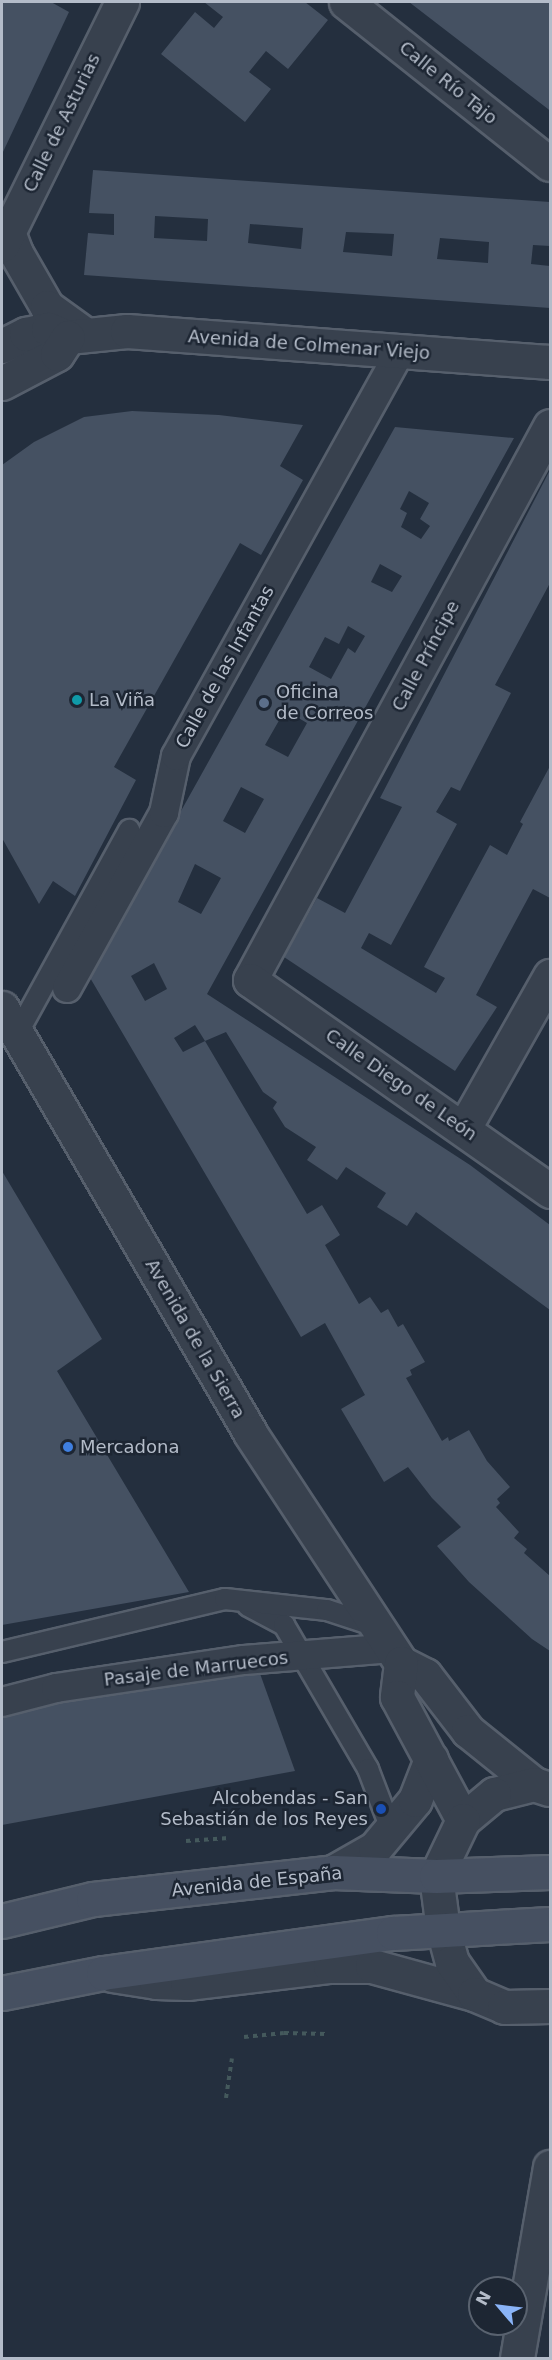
<!DOCTYPE html>
<html>
<head>
<meta charset="utf-8">
<style>
  body { margin:0 }
  #map { position:relative; width:552px; height:2360px; overflow:hidden; background:#242f3e; font-family:"DejaVu Sans",sans-serif }
  div>[style] { position:absolute }
  [style*='--x'] { left:calc(var(--x)*1px); top:calc(var(--y)*1px); width:calc(var(--w)*1px); rotate:calc(var(--a)*1deg) }
  .building>* { inset:0; background:#455162 }
  .path>* { height:4px; margin-top:-2px; transform-origin:0; background:repeating-linear-gradient(90deg,#44595c 0 4.5px,transparent 0 9px) }
  .roads { filter:drop-shadow(2px 0 #565f6c) drop-shadow(-2px 0 #565f6c) drop-shadow(0 2px #565f6c) drop-shadow(0 -2px #565f6c) }
  .service>* { height:20px; margin:-10px; padding:0 10px; transform-origin:10px; border-radius:10px; background:#38414e }
  .pedestrian>* { height:28px; margin:-14px; padding:0 14px; transform-origin:14px; border-radius:14px; background:#38414e }
  .minor>* { height:33px; margin:-16.5px; padding:0 16.5px; transform-origin:16.5px; border-radius:16.5px; background:#38414e }
  .tertiary>* { height:33px; margin:-16.5px; padding:0 16.5px; transform-origin:16.5px; border-radius:16.5px; background:#38414e }
  .secondary>* { height:33px; margin:-16.5px; padding:0 16.5px; transform-origin:16.5px; border-radius:16.5px; background:#465061 }
  .dots>* { width:16px; height:16px; translate:-50% -50%; box-sizing:border-box; border:3px solid #1d2633; border-radius:50% }
  span { translate:-50% -50%; white-space:nowrap; text-align:center; line-height:1.15; -webkit-text-stroke:5px #1d2633; paint-order:stroke }
  .street-label { font-size:18px; color:#b4bcc9 }
  .poi-label { font-size:18px; color:#b4bcc9 }
  .left { translate:0 -50%; text-align:left }
  .right { translate:-100% -50%; text-align:right }
  .frame { position:absolute; inset:0; border:3px solid #b4bcc9; pointer-events:none }
  .north { position:absolute; left:468px; top:2276px; width:60px; height:60px; box-sizing:border-box; background:#1d2633; border:2px solid #59626f; border-radius:50%; rotate:298deg; font-size:16px; font-weight:700; line-height:24px; text-align:center; color:#b4bcc9 }
  .north::after { content:''; display:block; margin:auto; width:21px; height:27px; background:#8ab4f8; clip-path:polygon(50% 0,100% 100%,50% 72%,0 100%) }
</style>
</head>
<body>
<div id="map">
  <div class="building">
    <div style="clip-path:polygon(2px 2px,51px 2px,69px 12px,2px 154px)"></div>
    <div style="clip-path:polygon(204px 2px,305px 2px,328px 20px,288px 69px,266px 51px,249px 72px,271px 89px,245px 122px,161px 54px,195px 12px,214px 28px,223px 17px)"></div>
    <div style="clip-path:polygon(409px 2px,550px 2px,550px 111px,548px 109px)"></div>
    <div style="clip-path:polygon(evenodd,93px 170px,550px 202px,550px 246px,533px 245px,531px 264px,550px 266px,550px 308px,84px 275px,88px 233px,114px 235px,114px 214px,89px 213px,93px 170px,155px 216px,208px 219px,207px 241px,154px 238px,155px 216px,93px 170px,250px 224px,303px 228px,301px 249px,248px 243px,250px 224px,93px 170px,346px 232px,394px 234px,392px 256px,343px 252px,346px 232px,93px 170px,440px 238px,489px 242px,488px 263px,437px 259px,440px 238px)"></div>
    <div style="clip-path:polygon(132px 411px,219px 415px,303px 425px,280px 466px,303px 480px,261px 555px,240px 543px,114px 767px,136px 780px,75px 896px,53px 881px,39px 904px,2px 838px,2px 465px,34px 442px,84px 417px)"></div>
    <div style="clip-path:polygon(evenodd,395px 427px,514px 438px,207px 994px,470px 1165px,550px 1225px,550px 1310px,416px 1212px,407px 1226px,377px 1207px,386px 1193px,346px 1167px,337px 1180px,307px 1160px,316px 1147px,285px 1127px,273px 1108px,277px 1102px,263px 1092px,226px 1032px,205px 1041px,195px 1025px,174px 1038px,183px 1052px,205px 1041px,307px 1214px,322px 1205px,340px 1235px,325px 1245px,359px 1304px,370px 1297px,381px 1313px,388px 1309px,398px 1327px,403px 1324px,425px 1362px,410px 1370px,412px 1375px,406px 1378px,442px 1441px,448px 1437px,449px 1441px,469px 1430px,487px 1461px,510px 1487px,497px 1499px,500px 1503px,496px 1507px,519px 1532px,514px 1538px,527px 1549px,524px 1553px,550px 1576px,550px 1651px,532px 1639px,469px 1582px,437px 1546px,461px 1527px,432px 1498px,408px 1467px,384px 1482px,341px 1409px,365px 1395px,325px 1323px,301px 1337px,89px 976px,395px 427px,409px 491px,429px 503px,420px 519px,430px 526px,421px 539px,401px 527px,407px 513px,400px 509px,409px 491px,395px 427px,380px 564px,402px 576px,392px 592px,371px 582px,380px 564px,395px 427px,348px 626px,365px 636px,355px 653px,348px 648px,331px 679px,309px 667px,325px 637px,339px 644px,348px 626px,395px 427px,285px 710px,307px 723px,288px 757px,265px 745px,285px 710px,395px 427px,241px 787px,264px 799px,245px 833px,223px 821px,241px 787px,395px 427px,195px 864px,221px 878px,201px 914px,178px 902px,195px 864px,395px 427px,154px 963px,167px 989px,145px 1001px,131px 976px,154px 963px)"></div>
    <div style="clip-path:polygon(550px 470px,550px 583px,495px 685px,511px 693px,460px 791px,451px 787px,436px 812px,457px 824px,391px 945px,369px 933px,361px 948px,436px 993px,445px 978px,424px 967px,490px 845px,507px 855px,523px 824px,520px 822px,550px 766px,550px 898px,533px 889px,476px 995px,497px 1007px,455px 1071px,284px 957px,317px 898px,345px 913px,402px 807px,380px 798px)"></div>
    <div style="clip-path:polygon(2px 1171px,102px 1339px,57px 1371px,189px 1592px,2px 1625px)"></div>
    <div style="clip-path:polygon(258px 1668px,295px 1771px,2px 1825px,2px 1711px)"></div>
  </div>
  <div class="path">
    <div style="--x:186;--y:1841;--w:43;--a:-4"></div>
    <div style="--x:244;--y:2037;--w:40;--a:-5.7"></div>
    <div style="--x:284;--y:2033;--w:43;--a:1.3"></div>
    <div style="--x:226;--y:2098;--w:40;--a:-81.5"></div>
  </div>
  <div class="roads">
    <div class="service">
      <div style="--x:17;--y:1034;--w:233;--a:-61.2"></div>
      <div style="--x:248;--y:1606;--w:41;--a:27.8"></div>
      <div style="--x:284;--y:1625;--w:167;--a:59.7"></div>
      <div style="--x:368;--y:1769;--w:64;--a:69"></div>
      <div style="--x:2;--y:1652;--w:229;--a:-13.4"></div>
      <div style="--x:225;--y:1599;--w:103;--a:6.2"></div>
      <div style="--x:327;--y:1610;--w:52;--a:18.1"></div>
    </div>
    <div class="pedestrian">
      <div style="--x:67;--y:988;--w:200;--a:-61"></div>
      <div style="--x:164;--y:813;--w:58;--a:-78.1"></div>
      <div style="--x:176;--y:756;--w:461;--a:-61"></div>
      <div style="--x:2;--y:1702;--w:56;--a:-14.5"></div>
      <div style="--x:56;--y:1688;--w:190;--a:-8.5"></div>
      <div style="--x:244;--y:1660;--w:148;--a:-4.6"></div>
    </div>
    <div class="minor">
      <div style="--x:346;--y:2;--w:260;--a:38.5"></div>
      <div style="--x:8;--y:232;--w:22;--a:69"></div>
      <div style="--x:16;--y:253;--w:62;--a:60.1"></div>
      <div style="--x:47;--y:307;--w:44;--a:35.8"></div>
      <div style="--x:2;--y:245;--w:271;--a:-63.7"></div>
      <div style="--x:2;--y:346;--w:27;--a:-27"></div>
      <div style="--x:26;--y:334;--w:23;--a:-13"></div>
      <div style="--x:48;--y:329;--w:22;--a:22"></div>
      <div style="--x:68;--y:337;--w:59;--a:-5.8"></div>
      <div style="--x:127;--y:331;--w:424;--a:4.2"></div>
      <div style="--x:2;--y:383;--w:62;--a:-27.8"></div>
      <div style="--x:57;--y:354;--w:20;--a:-57"></div>
      <div style="--x:550;--y:426;--w:630;--a:118.44"></div>
      <div style="--x:250;--y:980;--w:367;--a:35.1"></div>
      <div style="--x:464;--y:1128;--w:175;--a:-60.5"></div>
      <div style="--x:333;--y:1872;--w:48;--a:-29.7"></div>
      <div style="--x:375;--y:1848;--w:62;--a:-50.2"></div>
      <div style="--x:415;--y:1800;--w:44;--a:-68.7"></div>
      <div style="--x:112;--y:1975;--w:45;--a:9"></div>
      <div style="--x:156;--y:1982;--w:31;--a:2"></div>
      <div style="--x:187;--y:1983;--w:144;--a:-6.8"></div>
      <div style="--x:330;--y:1966;--w:42;--a:0"></div>
      <div style="--x:372;--y:1966;--w:106;--a:15.4"></div>
      <div style="--x:517;--y:2358;--w:194;--a:-80.2"></div>
    </div>
    <div class="tertiary">
      <div style="--x:2;--y:1008;--w:492;--a:59.7"></div>
      <div style="--x:250;--y:1433;--w:275;--a:56.7"></div>
      <div style="--x:401;--y:1663;--w:27;--a:27"></div>
      <div style="--x:425;--y:1675;--w:71;--a:52.5"></div>
      <div style="--x:468;--y:1731;--w:85;--a:38.8"></div>
      <div style="--x:401;--y:1663;--w:34;--a:97"></div>
      <div style="--x:397;--y:1697;--w:140;--a:61.8"></div>
      <div style="--x:549;--y:1789;--w:16;--a:-162"></div>
      <div style="--x:534;--y:1784;--w:41;--a:166"></div>
      <div style="--x:494;--y:1794;--w:40;--a:140"></div>
      <div style="--x:463;--y:1820;--w:62;--a:115.7"></div>
      <div style="--x:436;--y:1876;--w:53;--a:82.5"></div>
      <div style="--x:443;--y:1929;--w:34;--a:75"></div>
      <div style="--x:452;--y:1962;--w:39;--a:55"></div>
      <div style="--x:474;--y:1994;--w:33;--a:23"></div>
      <div style="--x:504;--y:2007;--w:46;--a:-1.2"></div>
    </div>
    <div class="secondary">
      <div style="--x:2;--y:1921;--w:94;--a:-13.6"></div>
      <div style="--x:93;--y:1899;--w:242;--a:-6.4"></div>
      <div style="--x:333;--y:1872;--w:103;--a:2.2"></div>
      <div style="--x:436;--y:1876;--w:114;--a:-2"></div>
      <div style="--x:2;--y:1993;--w:103;--a:-11.2"></div>
      <div style="--x:103;--y:1973;--w:293;--a:-7.9"></div>
      <div style="--x:393;--y:1933;--w:157;--a:-3.3"></div>
    </div>
  </div>
  <div class="dots">
    <div style="left:77px;top:700px;background:#0f9aa8"></div>
    <div style="left:264px;top:703px;background:#5c6f8a"></div>
    <div style="left:68px;top:1447px;background:#3f7fe0"></div>
    <div style="left:381px;top:1809px;background:#1a4fb4"></div>
  </div>
  <div class="street-label">
    <span style="left:448px;top:83px;rotate:39deg">Calle Río Tajo</span>
    <span style="left:62px;top:123px;rotate:-64deg">Calle de Asturias</span>
    <span style="left:309px;top:345px;rotate:4deg">Avenida de Colmenar Viejo</span>
    <span style="left:426px;top:656px;rotate:-62deg">Calle Príncipe</span>
    <span style="left:225px;top:667px;rotate:-61deg">Calle de las Infantas</span>
    <span style="left:401px;top:1085px;rotate:35deg">Calle Diego de León</span>
    <span style="left:195px;top:1339px;rotate:60deg">Avenida de la Sierra</span>
    <span style="left:196px;top:1669px;rotate:-7deg">Pasaje de Marruecos</span>
    <span style="left:257px;top:1882px;rotate:-6deg">Avenida de España</span>
  </div>
  <div class="poi-label">
    <span class="left" style="left:276px;top:703px">Oficina<br>de Correos</span>
    <span class="left" style="left:89px;top:700px">La Viña</span>
    <span class="left" style="left:80px;top:1447px">Mercadona</span>
    <span class="right" style="left:368px;top:1809px">Alcobendas - San<br>Sebastián de los Reyes</span>
  </div>
  <div class="frame"></div>
  <div class="north">N</div>
</div>
</body>
</html>
